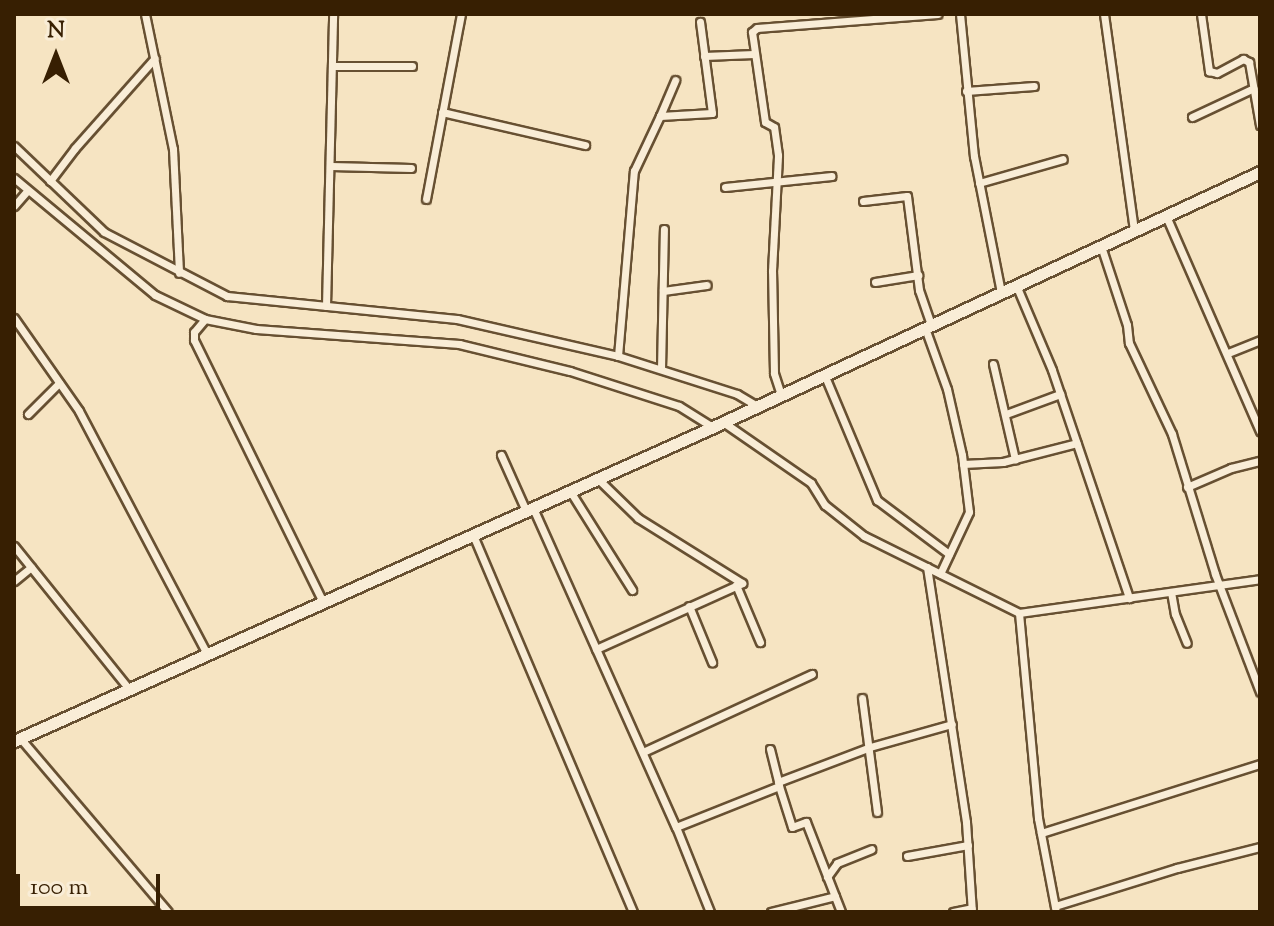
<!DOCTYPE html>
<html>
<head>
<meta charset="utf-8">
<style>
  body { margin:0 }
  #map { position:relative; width:1274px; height:926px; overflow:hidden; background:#f6e4c2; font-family:"Sorts Mill Goudy",serif }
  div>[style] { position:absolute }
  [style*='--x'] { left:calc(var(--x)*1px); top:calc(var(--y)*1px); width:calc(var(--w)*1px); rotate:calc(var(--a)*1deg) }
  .roads { filter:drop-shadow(2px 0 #675032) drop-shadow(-2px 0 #675032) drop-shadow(0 2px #675032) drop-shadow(0 -2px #675032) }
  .minor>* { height:7px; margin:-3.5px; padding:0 3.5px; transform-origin:3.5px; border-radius:3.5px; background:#f9edd7 }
  .secondary>* { height:11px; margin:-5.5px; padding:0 5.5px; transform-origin:5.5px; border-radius:5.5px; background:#f9edd7 }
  span { translate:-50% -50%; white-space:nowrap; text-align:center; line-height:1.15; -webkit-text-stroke:7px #f9edd7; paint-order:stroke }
  .frame { position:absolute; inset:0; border:16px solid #371f02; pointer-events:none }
  .north { position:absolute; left:16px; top:16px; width:80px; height:80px; -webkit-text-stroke:6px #f9edd7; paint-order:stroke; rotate:0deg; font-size:22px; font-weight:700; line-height:32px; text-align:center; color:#371f02 }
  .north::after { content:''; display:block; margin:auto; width:28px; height:36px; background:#371f02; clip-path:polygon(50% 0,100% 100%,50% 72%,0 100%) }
  .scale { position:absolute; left:16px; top:874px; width:144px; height:36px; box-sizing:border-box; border:4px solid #371f02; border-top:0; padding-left:10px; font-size:24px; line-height:28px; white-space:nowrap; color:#371f02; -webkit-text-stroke:6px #f9edd7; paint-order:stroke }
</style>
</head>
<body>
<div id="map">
  <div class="roads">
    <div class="minor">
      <div style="--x:145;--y:14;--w:138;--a:78.3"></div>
      <div style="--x:173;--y:149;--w:124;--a:87.2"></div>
      <div style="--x:960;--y:14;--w:143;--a:84.4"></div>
      <div style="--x:974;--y:156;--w:139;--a:78.8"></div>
      <div style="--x:1104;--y:14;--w:219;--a:82.1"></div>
      <div style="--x:1201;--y:14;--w:58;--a:82"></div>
      <div style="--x:1209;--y:71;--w:8;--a:14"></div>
      <div style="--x:1217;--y:73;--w:30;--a:-28"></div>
      <div style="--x:1243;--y:59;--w:7;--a:27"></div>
      <div style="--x:1249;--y:62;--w:64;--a:80.1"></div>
      <div style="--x:704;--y:56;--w:50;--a:-2.3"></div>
      <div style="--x:332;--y:66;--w:80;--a:0"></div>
      <div style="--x:966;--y:91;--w:68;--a:-4.2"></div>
      <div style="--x:442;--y:112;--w:147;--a:13"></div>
      <div style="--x:660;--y:116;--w:39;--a:-67"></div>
      <div style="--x:1192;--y:117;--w:68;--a:-25.1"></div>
      <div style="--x:14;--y:146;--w:124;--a:43.7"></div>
      <div style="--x:104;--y:232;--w:139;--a:27.5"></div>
      <div style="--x:227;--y:296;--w:231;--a:5.7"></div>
      <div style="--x:457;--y:319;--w:165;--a:12.9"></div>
      <div style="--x:618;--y:356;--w:125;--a:17.7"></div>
      <div style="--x:737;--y:394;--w:23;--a:31"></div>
      <div style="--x:331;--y:166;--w:80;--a:1.4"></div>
      <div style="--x:14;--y:178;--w:183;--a:39.7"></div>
      <div style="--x:155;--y:295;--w:55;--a:25.6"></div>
      <div style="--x:205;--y:319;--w:52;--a:11.1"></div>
      <div style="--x:256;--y:329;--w:204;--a:4.2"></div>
      <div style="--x:459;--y:344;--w:114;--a:13.7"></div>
      <div style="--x:570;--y:371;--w:114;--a:17.8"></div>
      <div style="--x:679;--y:406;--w:40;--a:32"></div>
      <div style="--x:50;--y:181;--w:41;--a:-52.9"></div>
      <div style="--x:75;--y:148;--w:120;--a:-48.4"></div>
      <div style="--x:979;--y:183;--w:87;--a:-15.9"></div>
      <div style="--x:725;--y:187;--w:107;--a:-5.9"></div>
      <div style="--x:426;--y:199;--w:188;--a:-79.3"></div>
      <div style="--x:863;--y:201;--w:44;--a:-6.5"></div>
      <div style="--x:907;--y:196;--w:95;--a:82.7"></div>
      <div style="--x:919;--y:290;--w:37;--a:71"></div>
      <div style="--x:14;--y:206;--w:20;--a:-49"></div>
      <div style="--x:1166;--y:216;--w:235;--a:66.4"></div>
      <div style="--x:1101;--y:246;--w:83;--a:71.8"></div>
      <div style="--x:1127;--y:325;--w:18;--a:84"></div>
      <div style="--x:1129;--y:343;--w:101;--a:64.7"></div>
      <div style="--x:1172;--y:434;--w:146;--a:72.9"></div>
      <div style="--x:1215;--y:574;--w:126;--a:69.1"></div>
      <div style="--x:875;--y:282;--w:44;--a:-9.2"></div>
      <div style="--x:1016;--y:285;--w:92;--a:67"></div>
      <div style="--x:1052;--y:370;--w:241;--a:71.3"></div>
      <div style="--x:663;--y:291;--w:44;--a:-7.8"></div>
      <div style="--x:326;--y:306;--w:292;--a:-88.6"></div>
      <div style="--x:14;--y:318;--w:113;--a:55"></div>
      <div style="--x:79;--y:411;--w:275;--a:62.2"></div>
      <div style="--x:205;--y:319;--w:17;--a:130"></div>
      <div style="--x:194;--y:332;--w:8;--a:90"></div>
      <div style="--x:194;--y:340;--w:292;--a:63.8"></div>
      <div style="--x:925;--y:328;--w:65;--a:70.2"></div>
      <div style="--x:947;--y:389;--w:68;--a:77.2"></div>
      <div style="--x:962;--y:455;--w:57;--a:83"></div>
      <div style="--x:969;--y:512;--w:68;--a:115.1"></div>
      <div style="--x:1228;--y:353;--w:35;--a:-22"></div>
      <div style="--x:618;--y:356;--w:186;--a:-85.1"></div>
      <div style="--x:634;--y:171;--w:61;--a:-64.7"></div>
      <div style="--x:660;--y:116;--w:52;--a:-3.3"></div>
      <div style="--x:712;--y:113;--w:92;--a:-97.5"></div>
      <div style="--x:993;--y:364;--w:98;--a:77"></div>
      <div style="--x:661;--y:369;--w:140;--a:-88.8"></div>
      <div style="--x:824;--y:374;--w:137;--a:67.2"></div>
      <div style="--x:877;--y:500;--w:90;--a:36.9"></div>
      <div style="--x:781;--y:395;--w:23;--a:-108"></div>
      <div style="--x:774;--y:373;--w:102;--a:-91.1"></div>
      <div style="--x:772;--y:271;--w:116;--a:-87"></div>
      <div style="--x:778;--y:155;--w:28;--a:-98"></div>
      <div style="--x:774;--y:127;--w:10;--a:-151"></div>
      <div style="--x:765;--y:122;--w:91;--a:-98.2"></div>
      <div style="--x:752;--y:32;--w:6;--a:-39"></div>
      <div style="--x:757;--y:28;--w:181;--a:-4.4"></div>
      <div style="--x:28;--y:414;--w:44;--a:-45"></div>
      <div style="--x:1006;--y:414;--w:58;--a:-20.3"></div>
      <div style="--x:723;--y:422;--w:107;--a:34.7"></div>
      <div style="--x:811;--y:483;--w:26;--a:58"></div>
      <div style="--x:825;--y:505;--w:50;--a:38.5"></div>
      <div style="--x:864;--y:536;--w:173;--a:26.4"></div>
      <div style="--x:1019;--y:613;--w:243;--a:-8"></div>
      <div style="--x:501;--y:455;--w:61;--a:65.9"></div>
      <div style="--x:963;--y:464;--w:40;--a:-2.9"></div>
      <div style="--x:1003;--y:462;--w:76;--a:-14.4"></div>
      <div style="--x:598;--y:479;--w:56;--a:44.3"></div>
      <div style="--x:638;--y:518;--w:123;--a:32"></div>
      <div style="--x:1187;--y:487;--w:48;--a:-23.4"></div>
      <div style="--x:1231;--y:468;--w:30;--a:-14"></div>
      <div style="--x:570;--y:491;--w:117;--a:57.9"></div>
      <div style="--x:533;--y:508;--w:350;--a:65.9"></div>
      <div style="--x:676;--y:827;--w:92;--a:68.2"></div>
      <div style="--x:473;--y:535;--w:410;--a:67"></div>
      <div style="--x:14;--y:546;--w:184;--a:51.2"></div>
      <div style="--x:927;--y:567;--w:258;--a:81.3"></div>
      <div style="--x:966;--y:822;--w:90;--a:86.2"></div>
      <div style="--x:14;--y:581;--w:22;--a:-39"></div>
      <div style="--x:736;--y:585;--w:62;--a:67.2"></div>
      <div style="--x:1171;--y:592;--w:22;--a:80"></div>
      <div style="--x:1175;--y:614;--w:31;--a:68"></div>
      <div style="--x:689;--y:606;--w:61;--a:67.7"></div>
      <div style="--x:1019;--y:613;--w:206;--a:84.7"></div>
      <div style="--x:1038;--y:818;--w:96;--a:79.2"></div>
      <div style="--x:596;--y:649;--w:160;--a:-24.3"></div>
      <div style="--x:862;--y:698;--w:115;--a:82.5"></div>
      <div style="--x:20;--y:738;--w:228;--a:49.6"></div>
      <div style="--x:770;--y:749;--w:36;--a:76"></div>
      <div style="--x:643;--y:752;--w:186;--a:-24.8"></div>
      <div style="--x:778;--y:782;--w:98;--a:-20.8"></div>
      <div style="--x:870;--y:747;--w:85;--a:-15.7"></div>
      <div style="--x:676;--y:827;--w:111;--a:-21.7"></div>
      <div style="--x:779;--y:786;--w:43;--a:72.4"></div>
      <div style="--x:792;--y:827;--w:15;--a:-20"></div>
      <div style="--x:806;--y:822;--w:97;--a:68.7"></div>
      <div style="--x:1041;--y:833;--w:230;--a:-17.5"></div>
      <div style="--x:907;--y:856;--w:62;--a:-10.2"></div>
      <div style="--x:827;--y:877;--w:17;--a:-54"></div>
      <div style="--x:837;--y:863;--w:37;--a:-22"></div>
      <div style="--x:1055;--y:906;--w:128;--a:-17.3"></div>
      <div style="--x:1177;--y:868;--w:86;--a:-14.2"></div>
      <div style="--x:771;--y:912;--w:66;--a:-14"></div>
      <div style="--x:953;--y:912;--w:19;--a:-12"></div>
    </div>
    <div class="secondary">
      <div style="--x:14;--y:741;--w:766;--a:-24.19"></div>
      <div style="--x:713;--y:427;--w:604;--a:-24.99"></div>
    </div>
  </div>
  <div class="frame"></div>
  <div class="north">N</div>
  <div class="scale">100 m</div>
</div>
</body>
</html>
